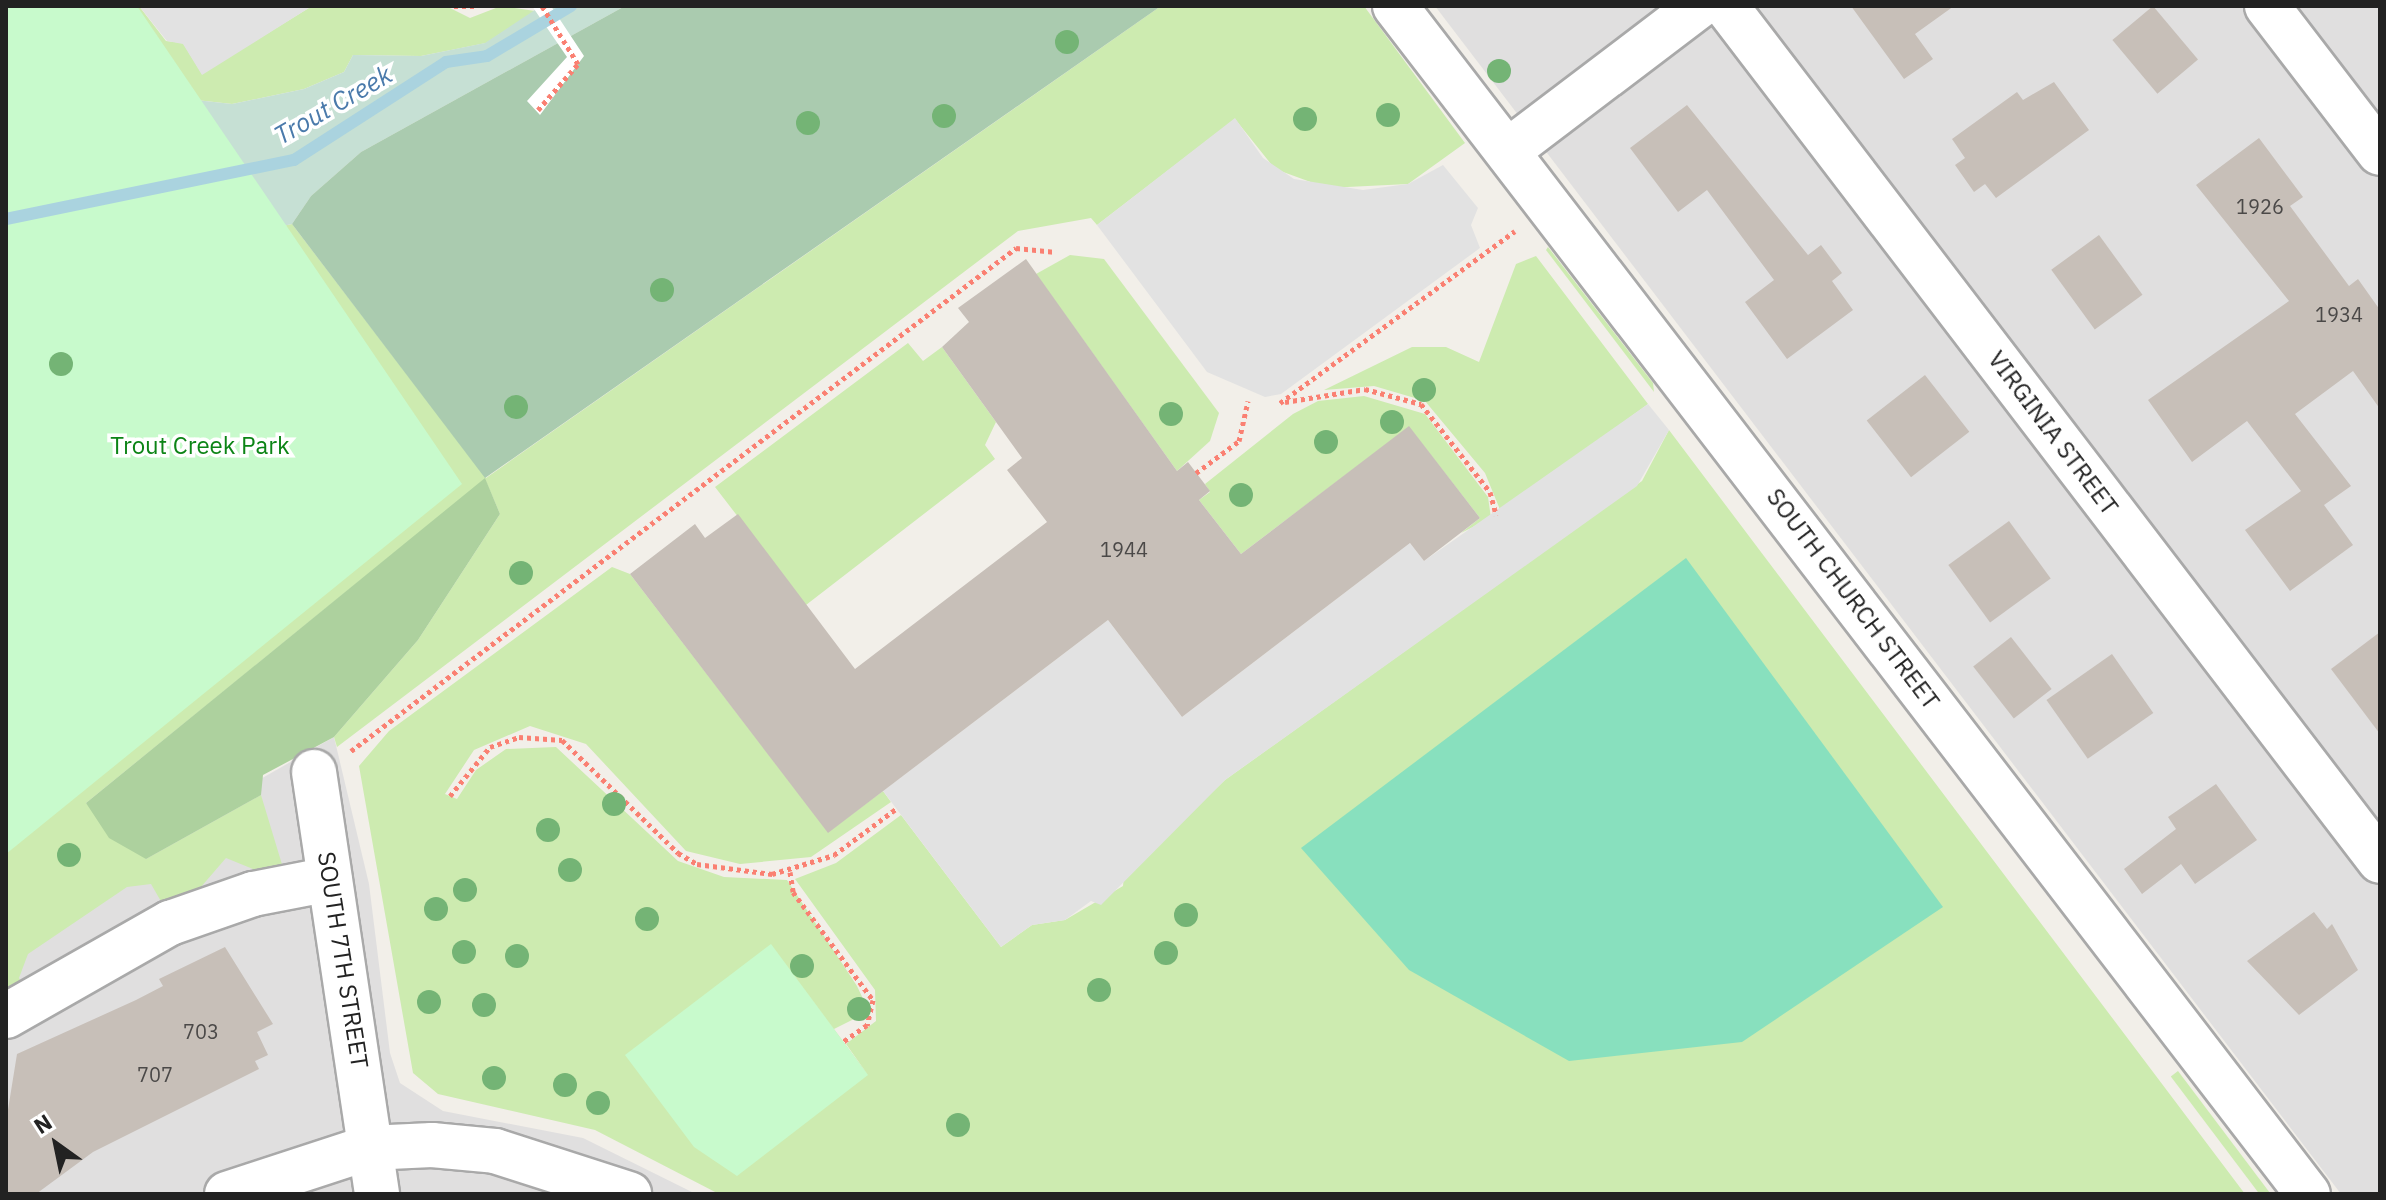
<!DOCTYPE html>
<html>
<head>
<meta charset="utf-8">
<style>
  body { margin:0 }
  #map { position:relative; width:2386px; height:1200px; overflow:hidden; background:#f2efe9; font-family:"IBM Plex Sans",sans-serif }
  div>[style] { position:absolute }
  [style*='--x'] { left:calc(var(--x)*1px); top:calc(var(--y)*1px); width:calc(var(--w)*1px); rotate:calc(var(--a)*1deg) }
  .residential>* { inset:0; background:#e0dfdf }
  .grass>* { inset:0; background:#cdebb0; transform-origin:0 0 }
  .forest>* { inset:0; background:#add19e }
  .wetland>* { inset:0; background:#c6e0d4 }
  .cemetery>* { inset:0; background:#aacbaf }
  .park>* { inset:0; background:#c8facc }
  .pitch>* { inset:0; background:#88e0be }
  .parking>* { inset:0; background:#e2e2e2 }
  .pier>* { inset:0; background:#fff }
  .stream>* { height:12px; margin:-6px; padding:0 6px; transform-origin:6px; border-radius:6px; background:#aad3df }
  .building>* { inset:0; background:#c7bfb8; transform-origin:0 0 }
  .path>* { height:5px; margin-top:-2.5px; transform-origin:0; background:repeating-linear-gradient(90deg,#fa8072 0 4px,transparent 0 8px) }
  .roads { filter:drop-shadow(2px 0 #a9a9a9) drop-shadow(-2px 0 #a9a9a9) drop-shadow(0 2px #a9a9a9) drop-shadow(0 -2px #a9a9a9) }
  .minor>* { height:44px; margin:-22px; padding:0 22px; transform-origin:22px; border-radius:22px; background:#fff }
  .trees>* { width:24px; height:24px; margin:-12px; border-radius:50%; background:#74b475 }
  span { translate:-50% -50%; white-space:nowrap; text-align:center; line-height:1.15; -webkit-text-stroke:7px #fff; paint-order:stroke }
  .number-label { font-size:20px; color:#4b4948 }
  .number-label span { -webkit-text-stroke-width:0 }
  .street-label { font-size:24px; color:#222 }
  .park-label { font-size:24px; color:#0c8416 }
  .water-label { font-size:26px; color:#4a7aab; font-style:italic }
  .frame { position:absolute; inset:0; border:8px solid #222; pointer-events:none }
  .north { position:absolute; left:16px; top:1104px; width:80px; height:80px; -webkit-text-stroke:6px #fff; paint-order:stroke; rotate:327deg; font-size:22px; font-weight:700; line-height:32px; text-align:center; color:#222 }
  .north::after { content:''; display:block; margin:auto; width:28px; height:36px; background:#222; clip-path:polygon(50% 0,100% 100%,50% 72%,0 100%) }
</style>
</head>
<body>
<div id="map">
  <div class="residential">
    <div style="clip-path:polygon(1435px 6px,2380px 6px,2380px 1194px,2341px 1194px)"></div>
    <div style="clip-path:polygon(334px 737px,369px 884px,390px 1053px,400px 1083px,443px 1111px,583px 1138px,696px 1194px,6px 1194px,6px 925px)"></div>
  </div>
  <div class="grass">
    <div style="clip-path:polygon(6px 6px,139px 6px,166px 41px,183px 43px,202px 74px,312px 6px,446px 6px,470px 18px,501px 6px,535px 11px,486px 43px,421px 56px,353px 55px,344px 72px,304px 89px,232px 104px,187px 99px)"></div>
    <div style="clip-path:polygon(1161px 6px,1364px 6px,1465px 143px,1408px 184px,1327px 188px,1275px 169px,1235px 119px,1097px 225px,1091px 218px,1018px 231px,337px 747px,334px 737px,418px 640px,500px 514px,485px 479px,86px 803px,146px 859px,261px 795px,284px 871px,268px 875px,226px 858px,194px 895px,166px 910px,151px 884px,127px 887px,28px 954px,19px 978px,24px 987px,6px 1000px,6px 337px,214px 241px,292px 224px,486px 478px)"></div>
    <div style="clip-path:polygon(1548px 247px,1653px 383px,1654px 392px,1546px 250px)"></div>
    <div style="clip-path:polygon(1070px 255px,1104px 259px,1219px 413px,1210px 441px,1177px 471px,1036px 274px)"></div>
    <div style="clip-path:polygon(1536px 256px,1648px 404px,1501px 512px,1485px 473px,1425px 401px,1374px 386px,1324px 390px,1412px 347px,1446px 347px,1479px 362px,1516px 264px)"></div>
    <div style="clip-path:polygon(908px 343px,923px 361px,942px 347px,996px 422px,985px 445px,995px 459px,806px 605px,715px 487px)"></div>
    <div style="clip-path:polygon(1364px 396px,1425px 414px,1488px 497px,1491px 518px,1461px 533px,1480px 518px,1409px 427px,1241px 554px,1199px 500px,1210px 492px,1205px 484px,1293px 414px,1318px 401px)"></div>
    <div style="clip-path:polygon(1669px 430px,2245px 1194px,719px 1194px,595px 1130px,438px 1094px,413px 1073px,359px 766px,389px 731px,612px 567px,630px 574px,828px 832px,883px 791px,891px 802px,811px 857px,740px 864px,686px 851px,586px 744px,530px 726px,474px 750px,445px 794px,457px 799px,476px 770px,506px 749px,556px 747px,678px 861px,724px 877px,787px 880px,857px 986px,865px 1003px,860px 1016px,834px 1029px,771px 944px,868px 1075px,846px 1044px,876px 1021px,875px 990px,795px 879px,836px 863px,901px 815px,1001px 947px,1032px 925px,1065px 920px,1123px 886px,1124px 875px,1225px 780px,1642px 481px)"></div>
    <div style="left:2178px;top:1071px;width:155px;height:9px;rotate:53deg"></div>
  </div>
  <div class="forest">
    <div style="clip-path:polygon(485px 478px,500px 514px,418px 640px,334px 737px,263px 775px,261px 795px,146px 859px,109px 838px,86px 803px)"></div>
  </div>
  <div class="wetland">
    <div style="clip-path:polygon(541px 6px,625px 6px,361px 152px,311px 196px,292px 224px,214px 241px,187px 99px,232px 104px,304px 89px,344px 72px,353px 55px,421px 56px,485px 43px)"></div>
  </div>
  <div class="cemetery">
    <div style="clip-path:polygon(625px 6px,1161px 6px,485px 478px,292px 224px,311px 196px,361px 152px)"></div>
  </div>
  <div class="park">
    <div style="clip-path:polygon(6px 6px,137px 6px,462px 484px,6px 854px)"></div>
    <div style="clip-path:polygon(771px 944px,868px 1075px,737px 1176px,694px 1147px,625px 1055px)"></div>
  </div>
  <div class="pitch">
    <div style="clip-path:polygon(1686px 558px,1943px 907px,1742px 1042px,1569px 1061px,1409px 970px,1301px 848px)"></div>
  </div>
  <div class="parking">
    <div style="clip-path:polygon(139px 6px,312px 6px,202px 75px,183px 44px,167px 41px)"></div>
    <div style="clip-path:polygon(1235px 118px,1263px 158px,1294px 179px,1363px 190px,1408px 184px,1443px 165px,1478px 208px,1471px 225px,1480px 248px,1281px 394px,1265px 397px,1207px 372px,1097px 225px)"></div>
    <div style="clip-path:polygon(1648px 404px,1669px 430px,1637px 486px,1225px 780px,1101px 905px,1091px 901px,1065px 920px,1032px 925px,1001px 947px,883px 791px,1108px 620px,1182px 717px,1410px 543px,1424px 561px)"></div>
  </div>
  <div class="pier">
    <div style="clip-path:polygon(532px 6px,551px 6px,584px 56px,540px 115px,527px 101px,567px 57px)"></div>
  </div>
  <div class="stream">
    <div style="--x:6;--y:219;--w:294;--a:-11.6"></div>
    <div style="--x:294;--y:160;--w:181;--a:-32.8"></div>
    <div style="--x:446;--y:62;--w:41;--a:-8.3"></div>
    <div style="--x:487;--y:56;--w:98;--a:-30.8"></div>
  </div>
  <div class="building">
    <div style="clip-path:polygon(1851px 6px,1954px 6px,1915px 34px,1933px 59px,1904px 79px)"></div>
    <div style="left:2153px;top:6px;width:70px;height:53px;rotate:50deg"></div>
    <div style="clip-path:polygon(2054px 82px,2089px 130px,1996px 198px,1985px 184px,1974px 192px,1955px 165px,1965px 158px,1952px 139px,2017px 92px,2023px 100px)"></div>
    <div style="clip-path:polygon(1687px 105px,1808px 255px,1821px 245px,1842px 273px,1832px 281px,1853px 310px,1787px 359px,1745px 302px,1774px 280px,1707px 190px,1678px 212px,1630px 148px)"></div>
    <div style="clip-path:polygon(2259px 138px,2303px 197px,2290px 206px,2349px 286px,2358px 279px,2380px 310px,2380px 409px,2353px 371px,2295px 414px,2351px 486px,2324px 505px,2353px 545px,2290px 591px,2245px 530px,2301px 491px,2247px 421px,2192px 462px,2148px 400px,2289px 301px,2196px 185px)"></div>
    <div style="left:2099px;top:235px;width:74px;height:59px;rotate:54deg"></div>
    <div style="clip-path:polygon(1026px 259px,1177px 471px,1188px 462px,1210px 491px,1199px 500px,1241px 554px,1409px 426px,1480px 518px,1424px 561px,1410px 543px,1182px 717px,1108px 620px,828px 833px,630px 574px,695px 524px,705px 538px,738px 514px,855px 669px,1047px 522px,1007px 470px,1022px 458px,942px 347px,969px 322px,958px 308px)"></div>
    <div style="left:1925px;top:375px;width:72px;height:74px;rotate:52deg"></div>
    <div style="left:2009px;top:521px;width:71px;height:75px;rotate:54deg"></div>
    <div style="clip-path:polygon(2380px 632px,2380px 734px,2331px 669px)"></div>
    <div style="left:2011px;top:637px;width:66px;height:48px;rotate:52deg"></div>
    <div style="left:2112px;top:654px;width:72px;height:80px;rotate:55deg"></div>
    <div style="clip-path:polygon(2216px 784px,2257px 840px,2195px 884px,2181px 864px,2142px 894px,2124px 869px,2176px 829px,2168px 817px)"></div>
    <div style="clip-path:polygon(2314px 912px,2327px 929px,2332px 924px,2358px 970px,2299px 1015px,2247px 961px)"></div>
    <div style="clip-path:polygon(225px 947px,273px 1024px,257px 1032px,268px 1055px,255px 1061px,259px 1069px,93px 1152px,36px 1194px,6px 1194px,6px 1122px,17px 1054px,136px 1000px,163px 986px,159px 979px)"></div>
  </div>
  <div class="path">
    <div style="--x:454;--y:6;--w:23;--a:0"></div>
    <div style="--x:538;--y:110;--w:61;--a:-49"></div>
    <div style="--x:578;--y:64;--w:68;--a:-121.8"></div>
    <div style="--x:1285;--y:402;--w:81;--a:-9.2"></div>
    <div style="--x:1365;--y:389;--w:58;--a:15"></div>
    <div style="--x:1421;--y:404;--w:112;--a:51.9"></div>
    <div style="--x:1490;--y:492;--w:24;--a:75"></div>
    <div style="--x:1280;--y:403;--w:291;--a:-36.2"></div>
    <div style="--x:1196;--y:473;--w:54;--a:-36.7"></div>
    <div style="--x:1239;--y:441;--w:41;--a:-77.3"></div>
    <div style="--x:351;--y:751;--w:834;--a:-37.1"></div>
    <div style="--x:1016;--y:248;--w:40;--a:5.7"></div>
    <div style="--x:450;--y:796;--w:63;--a:-50.8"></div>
    <div style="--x:490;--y:747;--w:31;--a:-19"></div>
    <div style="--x:519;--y:737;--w:43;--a:4"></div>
    <div style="--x:562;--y:740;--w:162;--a:44.2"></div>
    <div style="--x:678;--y:853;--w:22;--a:30"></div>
    <div style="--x:697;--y:864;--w:76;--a:7.6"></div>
    <div style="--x:772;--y:874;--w:65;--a:-17"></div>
    <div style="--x:834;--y:855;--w:77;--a:-36.6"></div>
    <div style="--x:790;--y:872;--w:20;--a:81"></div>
    <div style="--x:793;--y:892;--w:134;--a:53.5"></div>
    <div style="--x:873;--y:1000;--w:26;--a:103"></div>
    <div style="--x:867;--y:1025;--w:29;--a:145"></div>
  </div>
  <div class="roads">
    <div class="minor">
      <div style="--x:1395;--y:6;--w:1498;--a:52.46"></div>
      <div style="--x:1726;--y:6;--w:1076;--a:52.59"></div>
      <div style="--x:2267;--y:6;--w:185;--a:52.5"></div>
      <div style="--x:1509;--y:150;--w:238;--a:-37.2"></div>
      <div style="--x:314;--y:772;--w:427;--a:81.5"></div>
      <div style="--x:6;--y:1016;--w:189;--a:-29.6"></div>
      <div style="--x:170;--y:923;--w:88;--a:-19.3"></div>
      <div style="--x:253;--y:894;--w:78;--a:-11"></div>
      <div style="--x:227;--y:1194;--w:148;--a:-18.1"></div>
      <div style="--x:368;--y:1148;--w:64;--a:-2.7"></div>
      <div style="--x:432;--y:1145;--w:63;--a:5.4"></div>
      <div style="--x:495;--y:1151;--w:141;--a:17.8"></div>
    </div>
  </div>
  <div class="trees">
    <div style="left:1067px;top:42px"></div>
    <div style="left:1499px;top:71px"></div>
    <div style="left:1388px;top:115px"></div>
    <div style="left:944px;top:116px"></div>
    <div style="left:1305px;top:119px"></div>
    <div style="left:808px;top:123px"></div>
    <div style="left:662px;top:290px"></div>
    <div style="left:61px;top:364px"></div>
    <div style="left:1424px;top:390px"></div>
    <div style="left:516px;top:407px"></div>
    <div style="left:1171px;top:414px"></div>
    <div style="left:1392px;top:422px"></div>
    <div style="left:1326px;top:442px"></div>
    <div style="left:1241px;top:495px"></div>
    <div style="left:521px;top:573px"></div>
    <div style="left:614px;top:804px"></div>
    <div style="left:548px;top:830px"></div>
    <div style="left:69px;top:855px"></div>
    <div style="left:570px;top:870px"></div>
    <div style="left:465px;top:890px"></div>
    <div style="left:436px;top:909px"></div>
    <div style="left:1186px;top:915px"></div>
    <div style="left:647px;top:919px"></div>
    <div style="left:464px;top:952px"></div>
    <div style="left:1166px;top:953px"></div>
    <div style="left:517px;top:956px"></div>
    <div style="left:802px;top:966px"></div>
    <div style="left:1099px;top:990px"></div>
    <div style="left:429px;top:1002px"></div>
    <div style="left:484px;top:1005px"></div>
    <div style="left:859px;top:1009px"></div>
    <div style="left:494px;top:1078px"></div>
    <div style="left:565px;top:1085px"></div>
    <div style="left:598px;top:1103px"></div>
    <div style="left:958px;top:1125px"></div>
  </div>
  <div class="number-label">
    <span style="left:2260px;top:206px">1926</span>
    <span style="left:2339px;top:314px">1934</span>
    <span style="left:1124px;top:549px">1944</span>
    <span style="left:201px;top:1031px">703</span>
    <span style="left:155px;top:1074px">707</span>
  </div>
  <div class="street-label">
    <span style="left:2053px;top:433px;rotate:53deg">VIRGINIA STREET</span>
    <span style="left:1853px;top:599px;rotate:53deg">SOUTH CHURCH STREET</span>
    <span style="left:343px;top:960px;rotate:81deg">SOUTH 7TH STREET</span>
  </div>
  <div class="park-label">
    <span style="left:200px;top:446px">Trout Creek Park</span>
  </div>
  <div class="water-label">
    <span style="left:333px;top:105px;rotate:-30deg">Trout Creek</span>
  </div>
  <div class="frame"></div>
  <div class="north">N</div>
</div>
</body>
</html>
